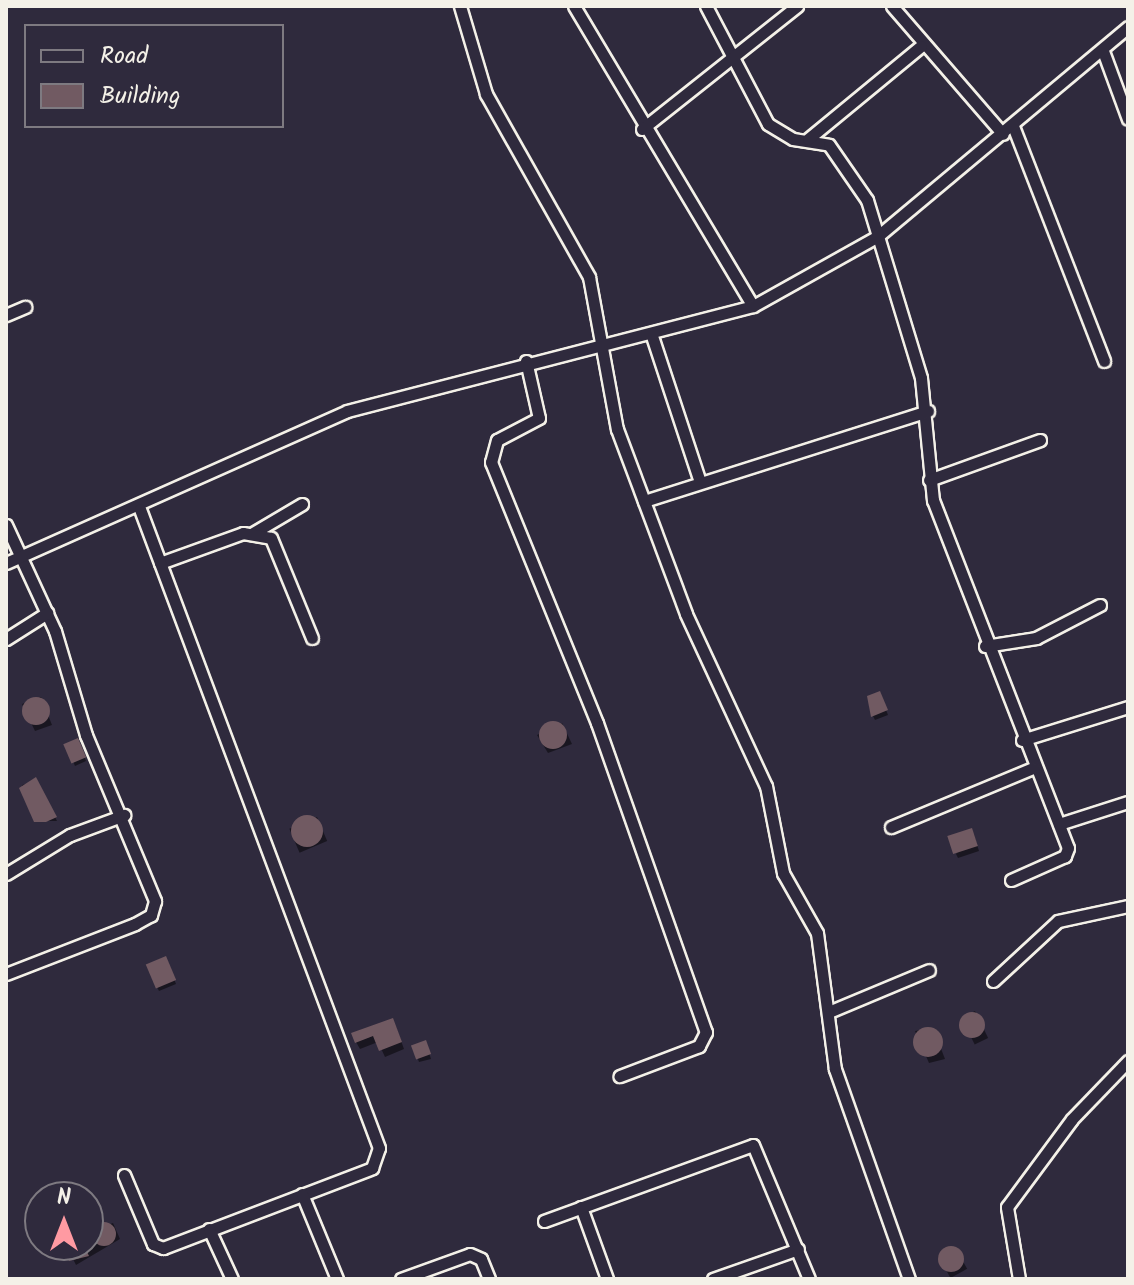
<!DOCTYPE html>
<html>
<head>
<meta charset="utf-8">
<style>
  body { margin:0 }
  #map { position:relative; width:1134px; height:1285px; overflow:hidden; background:#2f2a3d; font-family:Kalam,sans-serif }
  div>[style] { position:absolute }
  [style*='--x'] { left:calc(var(--x)*1px); top:calc(var(--y)*1px); width:calc(var(--w)*1px); rotate:calc(var(--a)*1deg) }
  .shadow>* { inset:0; background:#0007; transform-origin:0 0 }
  .building>* { inset:0; background:#715a62; transform-origin:0 0 }
  .round { border-radius:50% }
  .roads { filter:drop-shadow(2px 0 #f4f1e8) drop-shadow(-2px 0 #f4f1e8) drop-shadow(0 2px #f4f1e8) drop-shadow(0 -2px #f4f1e8) }
  .minor>* { height:11px; margin:-5.5px; padding:0 5.5px; transform-origin:5.5px; border-radius:5.5px; background:#2f2a3d }
  span { translate:-50% -50%; white-space:nowrap; text-align:center; line-height:1.15; -webkit-text-stroke:7px #2f2a3d; paint-order:stroke }
  .frame { position:absolute; inset:0; border:8px solid #f4f1e8; pointer-events:none }
  .legend { position:absolute; left:24px; top:24px; width:260px; height:104px; box-sizing:border-box; background:#2f2a3d; border:2px solid #7e7a81; margin:0; padding:10px 14px; list-style:none; font-size:24px; color:#f4f1e8 }
  .legend li { display:flex; align-items:center; gap:16px; height:40px }
  .legend b { width:40px; border:2px solid #7e7a81 }
  .north { position:absolute; left:24px; top:1181px; width:80px; height:80px; box-sizing:border-box; background:#2f2a3d; border:2px solid #7e7a81; border-radius:50%; rotate:0deg; font-size:22px; font-weight:700; line-height:32px; text-align:center; color:#f4f1e8 }
  .north::after { content:''; display:block; margin:auto; width:28px; height:36px; background:#ff9aa2; clip-path:polygon(50% 0,100% 100%,50% 72%,0 100%) }
</style>
</head>
<body>
<div id="map">
  <div class="shadow">
    <div style="clip-path:polygon(41px 697px,52px 725px,35px 731px,22px 704px)"></div>
    <div style="clip-path:polygon(881px 697px,888px 715px,875px 720px,873px 716px)"></div>
    <div style="clip-path:polygon(562px 723px,572px 744px,548px 753px,537px 735px)"></div>
    <div style="clip-path:polygon(66px 744px,79px 744px,86px 761px,75px 766px)"></div>
    <div style="clip-path:polygon(38px 782px,57px 821px,36px 821px,22px 785px)"></div>
    <div style="left:317px;top:817px;width:26px;height:30px;rotate:67deg"></div>
    <div style="clip-path:polygon(974px 835px,979px 851px,958px 858px,956px 854px)"></div>
    <div style="clip-path:polygon(168px 962px,176px 984px,159px 991px,157px 987px)"></div>
    <div style="left:975px;top:1011px;width:30px;height:15px;rotate:64deg"></div>
    <div style="clip-path:polygon(396px 1027px,404px 1049px,385px 1057px,378px 1042px,360px 1049px,356px 1042px)"></div>
    <div style="clip-path:polygon(933px 1028px,945px 1059px,929px 1063px,915px 1031px)"></div>
    <div style="clip-path:polygon(413px 1046px,427px 1046px,431px 1059px,419px 1062px)"></div>
    <div style="clip-path:polygon(68px 1193px,71px 1197px,53px 1197px)"></div>
    <div style="clip-path:polygon(113px 1223px,120px 1239px,76px 1265px,66px 1245px,88px 1245px,88px 1232px)"></div>
    <div style="left:955px;top:1247px;width:25px;height:19px;rotate:61deg"></div>
  </div>
  <div class="building">
    <div style="clip-path:polygon(880px 691px,888px 710px,871px 717px,867px 696px)"></div>
    <div class="round" style="left:22px;top:697px;width:28px;height:28px"></div>
    <div class="round" style="left:539px;top:721px;width:28px;height:28px"></div>
    <div style="left:78px;top:738px;width:21px;height:16px;rotate:67deg"></div>
    <div style="clip-path:polygon(36px 777px,57px 817px,46px 822px,34px 822px,19px 788px)"></div>
    <div class="round" style="left:291px;top:815px;width:32px;height:32px"></div>
    <div style="left:972px;top:828px;width:19px;height:26px;rotate:72deg"></div>
    <div style="left:166px;top:956px;width:26px;height:22px;rotate:67deg"></div>
    <div class="round" style="left:959px;top:1012px;width:26px;height:26px"></div>
    <div style="clip-path:polygon(393px 1018px,402px 1042px,379px 1051px,373px 1036px,355px 1043px,351px 1033px)"></div>
    <div class="round" style="left:913px;top:1027px;width:30px;height:30px"></div>
    <div style="left:426px;top:1040px;width:15px;height:16px;rotate:70deg"></div>
    <div class="round" style="left:92px;top:1222px;width:24px;height:24px"></div>
    <div style="clip-path:polygon(63px 1245px,84px 1245px,89px 1256px,69px 1261px)"></div>
    <div class="round" style="left:938px;top:1246px;width:26px;height:26px"></div>
  </div>
  <div class="roads">
    <div class="minor">
      <div style="--x:460;--y:6;--w:92;--a:73.5"></div>
      <div style="--x:486;--y:94;--w:210;--a:60.6"></div>
      <div style="--x:589;--y:277;--w:155;--a:79.6"></div>
      <div style="--x:617;--y:429;--w:197;--a:69.5"></div>
      <div style="--x:686;--y:614;--w:190;--a:65.1"></div>
      <div style="--x:766;--y:786;--w:89;--a:78.9"></div>
      <div style="--x:783;--y:873;--w:69;--a:60.5"></div>
      <div style="--x:817;--y:933;--w:137;--a:82.5"></div>
      <div style="--x:835;--y:1069;--w:223;--a:70.6"></div>
      <div style="--x:574;--y:6;--w:349;--a:59.2"></div>
      <div style="--x:706;--y:6;--w:133;--a:62.3"></div>
      <div style="--x:768;--y:124;--w:29;--a:31"></div>
      <div style="--x:793;--y:139;--w:36;--a:9"></div>
      <div style="--x:829;--y:145;--w:67;--a:55.4"></div>
      <div style="--x:867;--y:200;--w:186;--a:73.1"></div>
      <div style="--x:921;--y:378;--w:123;--a:84.4"></div>
      <div style="--x:933;--y:500;--w:373;--a:68.8"></div>
      <div style="--x:1068;--y:848;--w:9;--a:111"></div>
      <div style="--x:1065;--y:856;--w:59;--a:156"></div>
      <div style="--x:892;--y:6;--w:169;--a:49.1"></div>
      <div style="--x:1103;--y:51;--w:72;--a:69.8"></div>
      <div style="--x:1013;--y:126;--w:252;--a:68.8"></div>
      <div style="--x:642;--y:129;--w:198;--a:-38.4"></div>
      <div style="--x:808;--y:139;--w:146;--a:-39.5"></div>
      <div style="--x:6;--y:315;--w:21;--a:-23"></div>
      <div style="--x:651;--y:333;--w:157;--a:71.8"></div>
      <div style="--x:526;--y:361;--w:58;--a:77.2"></div>
      <div style="--x:539;--y:418;--w:47;--a:152.4"></div>
      <div style="--x:497;--y:440;--w:23;--a:105"></div>
      <div style="--x:491;--y:462;--w:282;--a:67.9"></div>
      <div style="--x:597;--y:723;--w:328;--a:70.6"></div>
      <div style="--x:706;--y:1032;--w:16;--a:117"></div>
      <div style="--x:699;--y:1046;--w:85;--a:159.2"></div>
      <div style="--x:929;--y:480;--w:118;--a:-19.8"></div>
      <div style="--x:644;--y:501;--w:298;--a:-17.6"></div>
      <div style="--x:6;--y:525;--w:117;--a:65.2"></div>
      <div style="--x:55;--y:631;--w:109;--a:73.4"></div>
      <div style="--x:86;--y:735;--w:180;--a:67.4"></div>
      <div style="--x:155;--y:901;--w:15;--a:106"></div>
      <div style="--x:151;--y:915;--w:18;--a:151"></div>
      <div style="--x:135;--y:924;--w:138;--a:158.8"></div>
      <div style="--x:253;--y:533;--w:57;--a:-30.6"></div>
      <div style="--x:6;--y:563;--w:373;--a:-24"></div>
      <div style="--x:347;--y:411;--w:419;--a:-14.5"></div>
      <div style="--x:753;--y:306;--w:143;--a:-29.2"></div>
      <div style="--x:878;--y:236;--w:326;--a:-39.9"></div>
      <div style="--x:160;--y:563;--w:88;--a:-19.9"></div>
      <div style="--x:243;--y:533;--w:28;--a:10"></div>
      <div style="--x:271;--y:538;--w:108;--a:67.7"></div>
      <div style="--x:6;--y:639;--w:49;--a:-32.4"></div>
      <div style="--x:985;--y:646;--w:52;--a:-8.9"></div>
      <div style="--x:1036;--y:638;--w:72;--a:-27.3"></div>
      <div style="--x:1022;--y:740;--w:111;--a:-17.3"></div>
      <div style="--x:1059;--y:824;--w:72;--a:-17.7"></div>
      <div style="--x:891;--y:827;--w:154;--a:-22.6"></div>
      <div style="--x:6;--y:874;--w:75;--a:-31.4"></div>
      <div style="--x:70;--y:835;--w:58;--a:-20.3"></div>
      <div style="--x:993;--y:981;--w:88;--a:-42.7"></div>
      <div style="--x:1058;--y:921;--w:72;--a:-12.1"></div>
      <div style="--x:831;--y:1011;--w:106;--a:-22.7"></div>
      <div style="--x:124;--y:1175;--w:75;--a:67.2"></div>
      <div style="--x:153;--y:1244;--w:11;--a:22"></div>
      <div style="--x:163;--y:1248;--w:224;--a:-20.9"></div>
      <div style="--x:372;--y:1168;--w:21;--a:-71"></div>
      <div style="--x:379;--y:1148;--w:682;--a:-110.51"></div>
      <div style="--x:302;--y:1194;--w:92;--a:67.6"></div>
      <div style="--x:581;--y:1207;--w:77;--a:70.1"></div>
      <div style="--x:544;--y:1221;--w:222;--a:-20"></div>
      <div style="--x:753;--y:1145;--w:145;--a:67.3"></div>
      <div style="--x:209;--y:1229;--w:55;--a:65.3"></div>
      <div style="--x:401;--y:1279;--w:73;--a:-19.9"></div>
      <div style="--x:470;--y:1254;--w:12;--a:24"></div>
      <div style="--x:481;--y:1259;--w:22;--a:68"></div>
      <div style="--x:713;--y:1279;--w:90;--a:-19.4"></div>
      <div style="--x:1019;--y:1279;--w:73;--a:-99.5"></div>
      <div style="--x:1007;--y:1207;--w:109;--a:-53.5"></div>
      <div style="--x:1072;--y:1119;--w:81;--a:-46"></div>
    </div>
  </div>
  <div class="frame"></div>
  <ul class="legend">
  <li><b style="height:10px;background:#2f2a3d"></b>Road</li>
  <li><b style="height:22px;background:#715a62"></b>Building</li>
  </ul>
  <div class="north">N</div>
</div>
</body>
</html>
